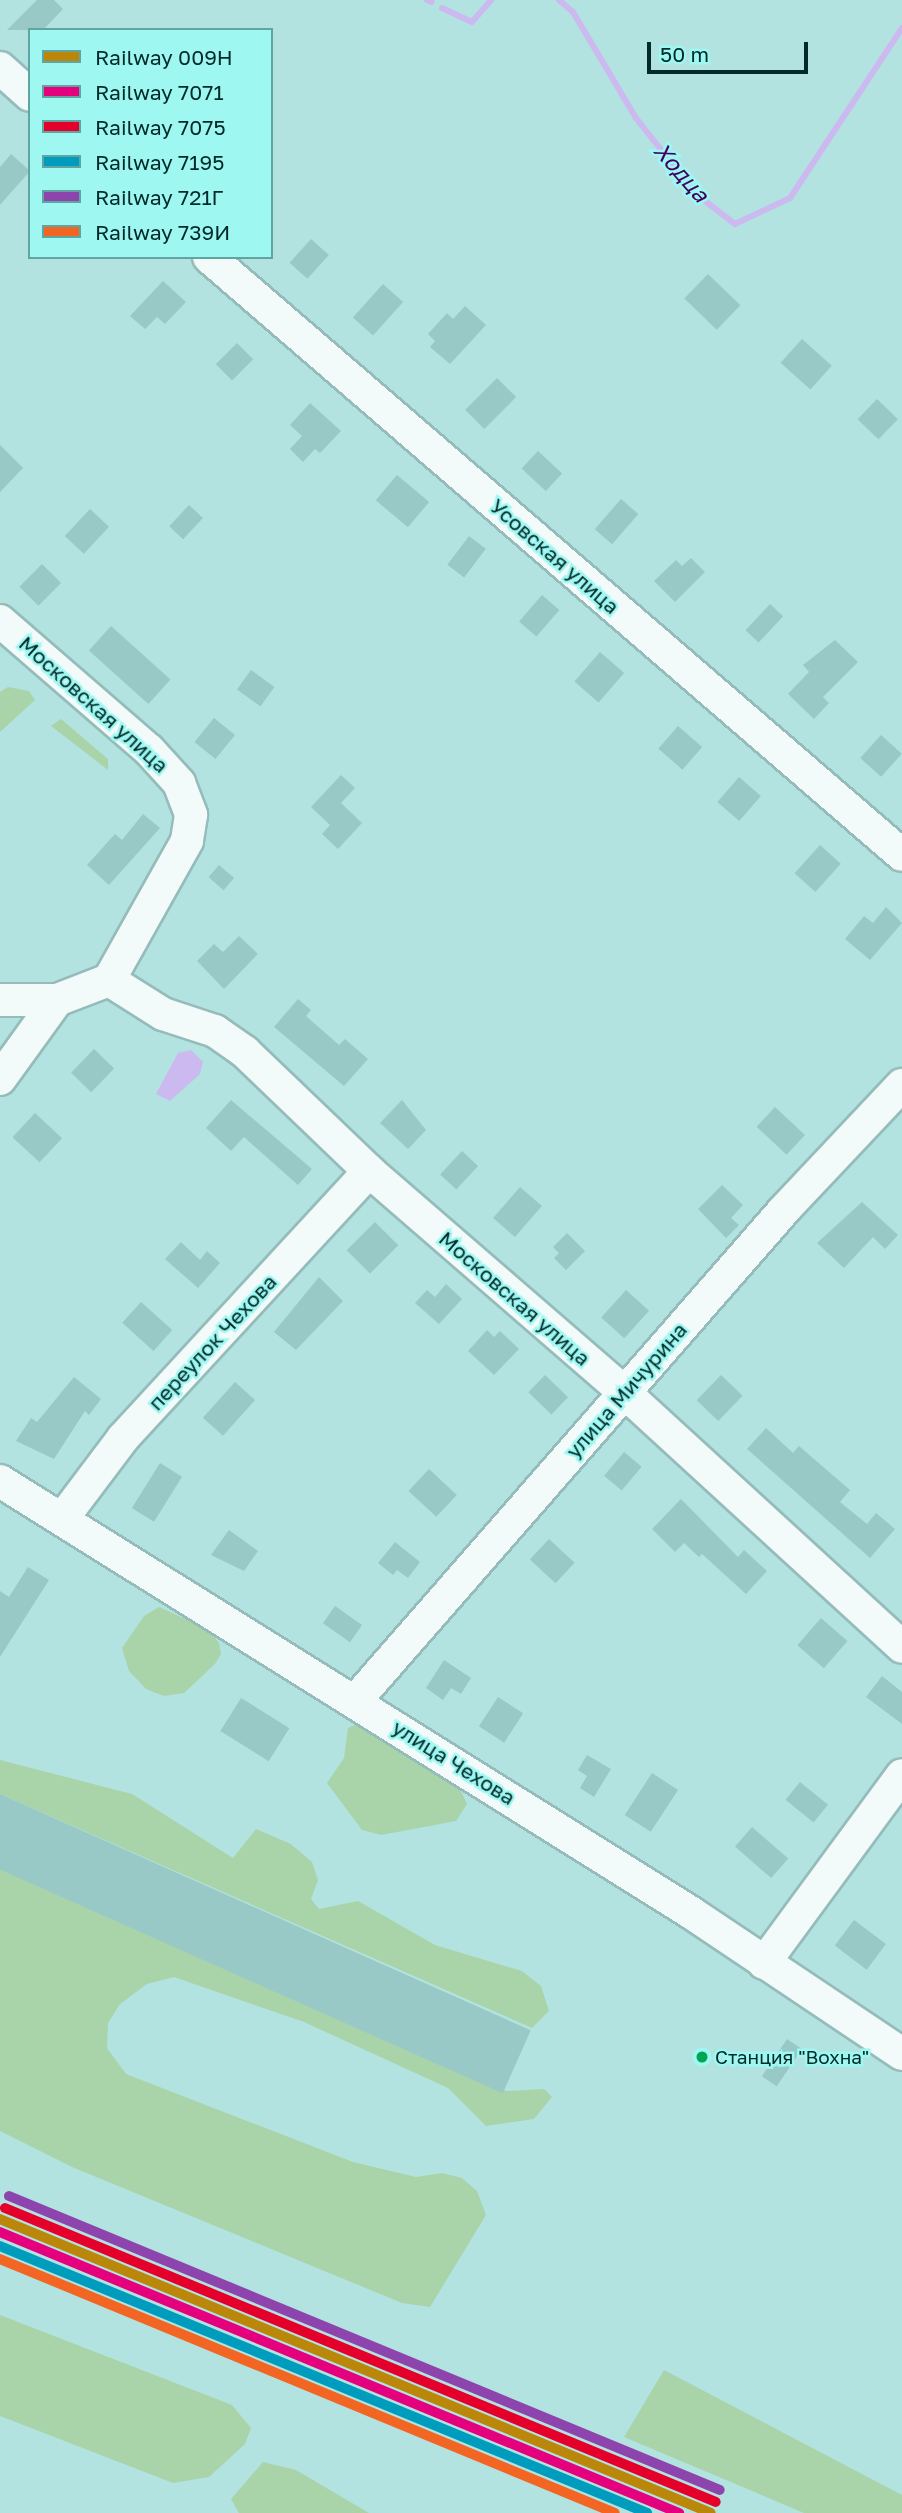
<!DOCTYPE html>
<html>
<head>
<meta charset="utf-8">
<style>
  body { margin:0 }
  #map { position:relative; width:902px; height:2513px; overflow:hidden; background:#b2e3e0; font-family:"Golos Text",sans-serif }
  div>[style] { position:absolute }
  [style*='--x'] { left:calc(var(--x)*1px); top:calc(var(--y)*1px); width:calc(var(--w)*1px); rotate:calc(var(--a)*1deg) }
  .green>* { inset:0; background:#a9d4a9 }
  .water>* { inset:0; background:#cbb9f0 }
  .stream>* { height:6px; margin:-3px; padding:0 3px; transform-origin:3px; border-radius:3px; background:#cbb9f0 }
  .building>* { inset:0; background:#99c9c7; transform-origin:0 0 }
  .roads { filter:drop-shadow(2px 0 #95bcba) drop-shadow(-2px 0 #95bcba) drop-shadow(0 2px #95bcba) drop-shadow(0 -2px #95bcba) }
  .minor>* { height:32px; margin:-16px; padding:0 16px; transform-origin:16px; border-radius:16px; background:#f3fbfa }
  .rail-1>* { height:10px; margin:-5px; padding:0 5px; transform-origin:5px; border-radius:5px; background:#ba870a }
  .rail-2>* { height:10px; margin:-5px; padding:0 5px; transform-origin:5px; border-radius:5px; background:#e5007d }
  .rail-3>* { height:10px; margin:-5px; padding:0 5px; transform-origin:5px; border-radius:5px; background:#e4002b }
  .rail-4>* { height:10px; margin:-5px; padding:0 5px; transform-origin:5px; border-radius:5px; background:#009cbd }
  .rail-5>* { height:10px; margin:-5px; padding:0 5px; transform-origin:5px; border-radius:5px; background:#8e44ad }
  .rail-6>* { height:10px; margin:-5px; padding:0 5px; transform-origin:5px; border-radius:5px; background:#f26522 }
  .dots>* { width:19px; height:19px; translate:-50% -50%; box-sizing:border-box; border:4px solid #9ef7f1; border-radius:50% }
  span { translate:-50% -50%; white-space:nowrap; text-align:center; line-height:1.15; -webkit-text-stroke:5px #9ef7f1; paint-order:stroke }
  .bus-label { font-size:19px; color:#012a28 }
  .left { translate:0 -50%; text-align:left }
  .street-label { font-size:21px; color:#012a28 }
  .water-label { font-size:23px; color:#430061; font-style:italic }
  .legend { position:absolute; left:28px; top:28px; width:245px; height:231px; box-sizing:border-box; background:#9ef7f1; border:2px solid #5fa5a1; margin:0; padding:9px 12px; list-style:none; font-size:21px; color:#012a28 }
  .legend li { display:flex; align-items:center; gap:14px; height:35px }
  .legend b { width:35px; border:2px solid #5fa5a1 }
  .scale { position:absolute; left:647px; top:42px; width:161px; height:32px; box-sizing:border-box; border:4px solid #012a28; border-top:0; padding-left:9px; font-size:21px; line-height:24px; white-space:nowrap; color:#012a28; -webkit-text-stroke:5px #9ef7f1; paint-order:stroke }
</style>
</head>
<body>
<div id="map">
  <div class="green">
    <div style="clip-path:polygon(8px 687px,29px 691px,35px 700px,0 732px,0 692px)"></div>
    <div style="clip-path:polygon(61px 719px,108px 759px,108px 770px,51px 726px)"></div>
    <div style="clip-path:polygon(159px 1607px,208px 1629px,219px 1643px,221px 1654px,215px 1664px,184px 1693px,164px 1696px,146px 1689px,129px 1671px,122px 1648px,144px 1616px)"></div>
    <div style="clip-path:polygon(360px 1723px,460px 1789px,467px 1804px,456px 1821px,381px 1835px,362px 1830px,327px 1783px,344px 1758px,348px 1728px)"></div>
    <div style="clip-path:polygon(0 1760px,132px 1794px,233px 1858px,256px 1829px,291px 1844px,312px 1862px,318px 1880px,311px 1899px,319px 1909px,358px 1901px,435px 1945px,522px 1971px,541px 1986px,549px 2011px,532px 2028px,0 1794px)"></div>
    <div style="clip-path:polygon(0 1863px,507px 2091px,544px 2089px,552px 2097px,534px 2119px,486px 2126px,448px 2088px,304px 2022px,174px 1977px,147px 1984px,120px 2004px,108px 2023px,107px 2048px,126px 2074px,353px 2162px,416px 2177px,442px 2173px,462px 2178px,477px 2191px,486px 2215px,430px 2307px,402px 2303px,72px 2167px,0 2131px)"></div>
    <div style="clip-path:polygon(0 2315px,232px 2405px,251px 2428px,245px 2444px,209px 2477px,173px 2483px,0 2416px)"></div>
    <div style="clip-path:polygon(664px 2370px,902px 2495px,902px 2513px,804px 2513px,624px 2437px)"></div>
    <div style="clip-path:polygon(263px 2462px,296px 2470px,369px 2513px,239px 2513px,231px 2499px)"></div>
  </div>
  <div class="water">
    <div style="clip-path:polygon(191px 1050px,203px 1062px,200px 1074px,170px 1101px,156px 1094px,178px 1053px)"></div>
  </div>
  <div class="stream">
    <div style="--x:427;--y:0;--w:5;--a:22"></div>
    <div style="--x:559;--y:0;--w:18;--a:41"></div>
    <div style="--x:573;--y:12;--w:123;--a:59.3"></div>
    <div style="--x:636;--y:118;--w:97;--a:51.7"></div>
    <div style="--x:696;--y:194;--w:49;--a:37.6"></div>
    <div style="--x:735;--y:224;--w:61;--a:-25.3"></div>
    <div style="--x:790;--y:198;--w:204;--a:-56.6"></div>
    <div style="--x:442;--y:8;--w:33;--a:25"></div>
    <div style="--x:472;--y:22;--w:29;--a:-49"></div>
  </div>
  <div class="building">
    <div style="clip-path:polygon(37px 0,54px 0,63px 9px,43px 30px,7px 30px)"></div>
    <div style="clip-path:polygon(11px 154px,30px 171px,0 205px,0 167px)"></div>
    <div style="left:311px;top:239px;width:24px;height:32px;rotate:42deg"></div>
    <div style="left:708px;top:274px;width:45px;height:34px;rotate:44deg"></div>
    <div style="clip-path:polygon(163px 281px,186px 302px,165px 324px,157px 317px,145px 329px,130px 316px)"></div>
    <div style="left:383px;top:284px;width:27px;height:45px;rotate:42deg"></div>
    <div style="clip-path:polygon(465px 306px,486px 325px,450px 364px,430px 347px,435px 341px,428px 334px,447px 313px,453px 319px)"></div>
    <div style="left:802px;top:339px;width:40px;height:32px;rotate:42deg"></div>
    <div style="left:237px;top:343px;width:23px;height:30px;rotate:45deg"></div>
    <div style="left:497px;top:378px;width:27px;height:45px;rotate:45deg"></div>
    <div style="left:877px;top:399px;width:29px;height:28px;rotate:44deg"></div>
    <div style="clip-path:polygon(310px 403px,341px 431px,320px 453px,315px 449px,303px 462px,290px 449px,302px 436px,290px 425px)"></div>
    <div style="clip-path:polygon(0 445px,23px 468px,0 492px)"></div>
    <div style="left:538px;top:451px;width:33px;height:24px;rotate:43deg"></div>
    <div style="left:397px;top:475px;width:42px;height:33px;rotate:40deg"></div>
    <div style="left:621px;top:499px;width:23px;height:40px;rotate:41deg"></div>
    <div style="left:189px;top:505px;width:19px;height:29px;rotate:43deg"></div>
    <div style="left:90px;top:509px;width:26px;height:37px;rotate:43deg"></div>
    <div style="left:469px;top:536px;width:21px;height:36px;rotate:37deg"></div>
    <div style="clip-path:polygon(691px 558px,705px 572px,675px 602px,654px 581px,676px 560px,682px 566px)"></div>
    <div style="left:42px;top:564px;width:27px;height:32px;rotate:45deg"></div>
    <div style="left:542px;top:595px;width:23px;height:35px;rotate:41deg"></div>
    <div style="left:770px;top:604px;width:18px;height:36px;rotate:43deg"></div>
    <div style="left:111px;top:626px;width:80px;height:33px;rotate:42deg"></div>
    <div style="clip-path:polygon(835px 640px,858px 662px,823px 697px,829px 703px,814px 719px,788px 694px,809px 672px,803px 665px)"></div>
    <div style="left:600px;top:652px;width:32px;height:39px;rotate:41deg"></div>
    <div style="left:251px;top:670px;width:29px;height:24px;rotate:36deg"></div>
    <div style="left:214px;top:718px;width:27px;height:31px;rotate:39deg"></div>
    <div style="left:678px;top:726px;width:32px;height:30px;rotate:41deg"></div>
    <div style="left:881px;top:735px;width:28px;height:31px;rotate:42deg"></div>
    <div style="clip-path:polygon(341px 775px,355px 788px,341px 803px,362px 823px,338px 849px,322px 834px,330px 825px,311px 807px)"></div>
    <div style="left:739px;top:777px;width:29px;height:33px;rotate:41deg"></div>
    <div style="clip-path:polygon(143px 814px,160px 828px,109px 885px,87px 865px,115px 834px,122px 840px)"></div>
    <div style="left:820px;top:845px;width:28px;height:38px;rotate:42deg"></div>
    <div style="left:219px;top:865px;width:20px;height:16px;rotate:41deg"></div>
    <div style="clip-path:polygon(886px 907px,902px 923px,870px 960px,845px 939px,864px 916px,873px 923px)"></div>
    <div style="clip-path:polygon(239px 936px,258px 954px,224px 989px,197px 961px,214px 944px,223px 952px)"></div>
    <div style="clip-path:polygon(298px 999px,311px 1010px,306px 1016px,339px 1045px,345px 1039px,368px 1059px,344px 1086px,274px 1027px)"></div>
    <div style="left:94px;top:1049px;width:28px;height:33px;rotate:44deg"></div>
    <div style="clip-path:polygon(231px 1100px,312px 1169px,298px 1185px,244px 1137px,231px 1151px,206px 1128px)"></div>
    <div style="clip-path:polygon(402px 1100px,426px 1130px,408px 1149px,380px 1123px)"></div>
    <div style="left:775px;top:1107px;width:41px;height:27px;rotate:43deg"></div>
    <div style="left:35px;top:1113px;width:37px;height:33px;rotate:43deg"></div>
    <div style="left:462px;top:1151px;width:22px;height:32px;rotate:43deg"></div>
    <div style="clip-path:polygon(722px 1185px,743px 1205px,731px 1218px,739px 1225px,726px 1238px,698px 1209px)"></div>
    <div style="left:520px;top:1187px;width:29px;height:41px;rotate:41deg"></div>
    <div style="clip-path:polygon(862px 1202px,898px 1235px,885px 1249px,873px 1237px,844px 1268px,817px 1243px)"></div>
    <div style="left:375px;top:1222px;width:33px;height:40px;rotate:45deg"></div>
    <div style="clip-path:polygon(567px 1233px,585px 1251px,566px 1270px,554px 1258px,559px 1253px,553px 1247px)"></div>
    <div style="clip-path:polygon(181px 1242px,200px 1260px,207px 1251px,220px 1263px,198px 1288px,165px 1259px)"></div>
    <div style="clip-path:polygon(319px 1277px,343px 1301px,296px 1350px,274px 1332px)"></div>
    <div style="clip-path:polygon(446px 1284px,462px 1299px,439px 1324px,415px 1303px,427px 1290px,435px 1297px)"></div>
    <div style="left:626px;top:1290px;width:31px;height:37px;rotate:42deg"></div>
    <div style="left:141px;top:1302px;width:42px;height:28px;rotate:42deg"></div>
    <div style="clip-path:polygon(487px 1330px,494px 1337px,500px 1331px,519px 1349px,494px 1375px,468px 1351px)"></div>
    <div style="left:545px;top:1375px;width:32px;height:24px;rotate:44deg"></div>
    <div style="left:721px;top:1375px;width:30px;height:35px;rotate:44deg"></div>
    <div style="clip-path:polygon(74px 1377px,101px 1399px,89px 1415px,85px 1411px,54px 1459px,16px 1441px,31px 1418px,37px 1422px)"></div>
    <div style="left:235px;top:1382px;width:27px;height:48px;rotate:42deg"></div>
    <div style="clip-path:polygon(766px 1428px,793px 1453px,799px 1446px,850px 1490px,840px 1502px,867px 1524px,876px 1513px,895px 1529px,870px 1558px,747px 1449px)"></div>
    <div style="left:624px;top:1452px;width:23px;height:31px;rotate:40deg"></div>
    <div style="left:160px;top:1463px;width:26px;height:53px;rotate:32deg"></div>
    <div style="left:429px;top:1469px;width:38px;height:30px;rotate:43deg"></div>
    <div style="clip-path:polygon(681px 1499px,738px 1557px,744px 1550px,767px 1571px,746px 1594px,702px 1554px,699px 1557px,684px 1543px,675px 1552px,652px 1529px)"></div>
    <div style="clip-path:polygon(229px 1530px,258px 1551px,244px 1571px,211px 1555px)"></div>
    <div style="left:549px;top:1539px;width:35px;height:28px;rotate:43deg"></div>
    <div style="clip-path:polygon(395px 1542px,420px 1562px,408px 1578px,397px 1570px,393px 1575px,378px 1563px)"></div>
    <div style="clip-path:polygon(28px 1567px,49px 1580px,0 1657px,0 1591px,9px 1597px)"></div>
    <div style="left:335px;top:1606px;width:33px;height:21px;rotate:35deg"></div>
    <div style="left:821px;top:1618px;width:35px;height:36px;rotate:41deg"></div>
    <div style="clip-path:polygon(444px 1660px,471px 1678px,461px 1694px,451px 1688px,443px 1700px,426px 1688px)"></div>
    <div style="clip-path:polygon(882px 1676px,902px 1692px,902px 1724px,866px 1697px)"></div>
    <div style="left:498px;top:1697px;width:30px;height:35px;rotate:33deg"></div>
    <div style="left:241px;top:1698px;width:57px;height:39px;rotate:32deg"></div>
    <div style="clip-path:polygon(587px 1755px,611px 1769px,594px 1797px,580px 1788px,587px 1776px,578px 1770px)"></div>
    <div style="left:652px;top:1773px;width:31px;height:50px;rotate:33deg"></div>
    <div style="left:800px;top:1782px;width:36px;height:23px;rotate:39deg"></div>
    <div style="left:0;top:1794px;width:581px;height:69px;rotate:24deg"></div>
    <div style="left:752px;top:1827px;width:48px;height:26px;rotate:41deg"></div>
    <div style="left:854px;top:1920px;width:40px;height:32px;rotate:37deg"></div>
    <div style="left:787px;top:2039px;width:18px;height:45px;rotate:34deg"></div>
  </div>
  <div class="roads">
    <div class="minor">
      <div style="--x:0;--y:68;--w:40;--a:42"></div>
      <div style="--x:209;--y:257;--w:915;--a:40.79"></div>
      <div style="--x:0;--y:621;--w:197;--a:40.9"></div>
      <div style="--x:149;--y:750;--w:45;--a:47.7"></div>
      <div style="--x:179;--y:783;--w:34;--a:69"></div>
      <div style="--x:191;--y:815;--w:26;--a:99"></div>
      <div style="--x:187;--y:841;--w:159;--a:119.3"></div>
      <div style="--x:109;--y:980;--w:56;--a:159"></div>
      <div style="--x:57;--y:1000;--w:57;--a:180"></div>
      <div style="--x:109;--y:980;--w:64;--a:32.2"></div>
      <div style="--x:163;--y:1014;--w:55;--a:18.1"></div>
      <div style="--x:215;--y:1031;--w:37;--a:35"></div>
      <div style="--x:245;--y:1052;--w:172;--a:43.8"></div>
      <div style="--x:369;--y:1171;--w:337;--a:40.9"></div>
      <div style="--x:624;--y:1392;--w:377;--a:42.5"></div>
      <div style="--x:0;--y:1079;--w:97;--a:-54.2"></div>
      <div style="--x:0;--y:1481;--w:814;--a:31.99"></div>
      <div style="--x:690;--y:1912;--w:255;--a:33.8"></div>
      <div style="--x:62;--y:1519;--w:101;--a:-53"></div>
      <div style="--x:123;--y:1438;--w:363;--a:-47.3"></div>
      <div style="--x:356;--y:1700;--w:651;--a:-48.86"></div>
      <div style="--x:784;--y:1210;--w:172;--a:-46.7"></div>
      <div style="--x:764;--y:1963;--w:233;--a:-53.7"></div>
    </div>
  </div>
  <div class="rail-1">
    <div style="--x:0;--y:2219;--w:769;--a:22.47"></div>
  </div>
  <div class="rail-2">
    <div style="--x:0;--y:2232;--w:735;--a:22.48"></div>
  </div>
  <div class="rail-3">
    <div style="--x:5;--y:2208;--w:769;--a:22.47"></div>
  </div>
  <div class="rail-4">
    <div style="--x:0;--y:2246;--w:700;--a:22.42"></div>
  </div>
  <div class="rail-5">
    <div style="--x:9;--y:2196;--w:769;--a:22.47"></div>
  </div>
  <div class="rail-6">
    <div style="--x:0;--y:2259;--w:665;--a:22.44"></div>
  </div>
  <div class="dots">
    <div style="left:702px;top:2057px;background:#00a651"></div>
  </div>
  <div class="bus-label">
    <span class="left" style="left:715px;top:2057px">Станция "Вохна"</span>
  </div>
  <div class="street-label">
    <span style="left:555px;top:556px;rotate:41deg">Усовская улица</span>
    <span style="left:94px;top:704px;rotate:42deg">Московская улица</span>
    <span style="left:515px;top:1298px;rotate:41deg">Московская улица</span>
    <span style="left:212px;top:1342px;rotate:-47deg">переулок Чехова</span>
    <span style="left:626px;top:1390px;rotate:-49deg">улица Мичурина</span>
    <span style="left:454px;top:1762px;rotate:32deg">улица Чехова</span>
  </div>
  <div class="water-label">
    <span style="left:682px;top:172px;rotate:49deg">Ходца</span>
  </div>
  <ul class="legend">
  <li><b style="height:9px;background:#ba870a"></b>Railway 009Н</li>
  <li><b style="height:9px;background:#e5007d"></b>Railway 7071</li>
  <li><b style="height:9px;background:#e4002b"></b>Railway 7075</li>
  <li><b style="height:9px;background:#009cbd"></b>Railway 7195</li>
  <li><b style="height:9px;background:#8e44ad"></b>Railway 721Г</li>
  <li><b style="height:9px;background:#f26522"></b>Railway 739И</li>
  </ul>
  <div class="scale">50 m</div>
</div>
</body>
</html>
